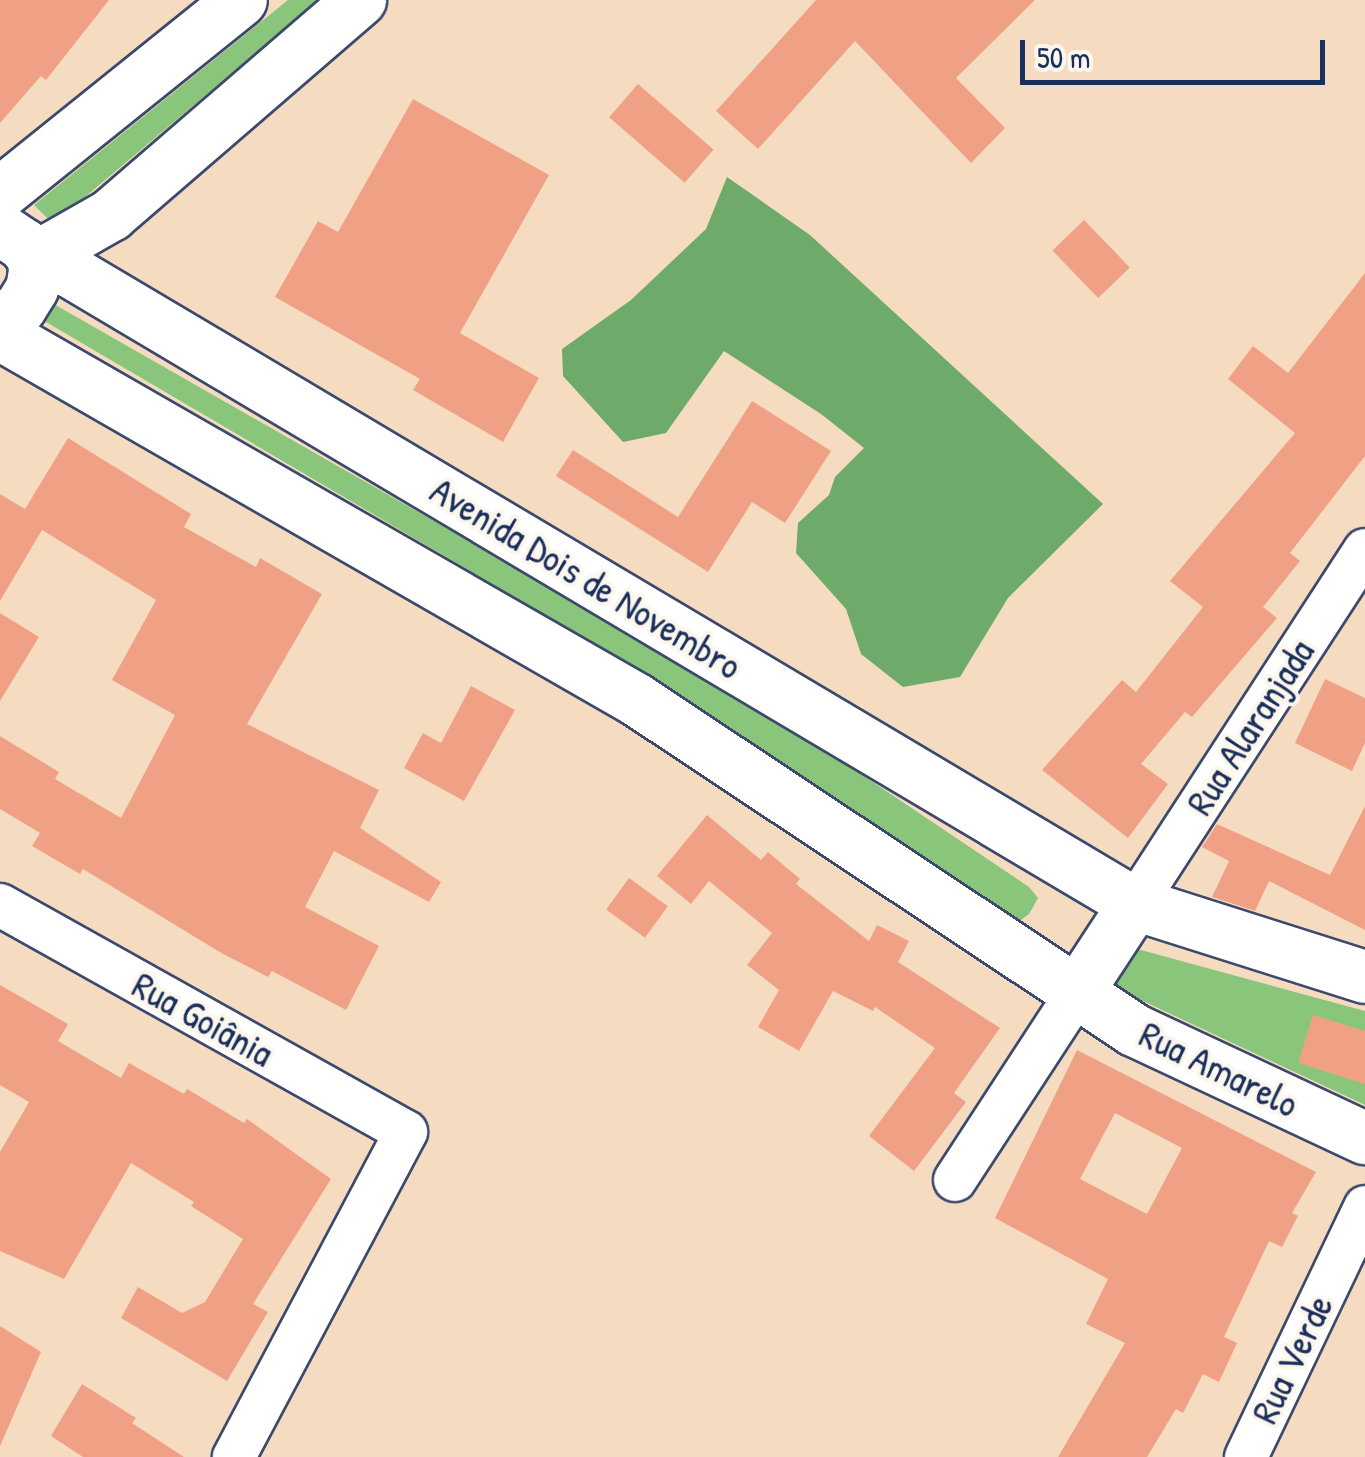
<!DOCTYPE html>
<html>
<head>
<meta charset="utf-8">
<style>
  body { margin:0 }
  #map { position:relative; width:1365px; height:1457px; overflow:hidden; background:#f5dcc1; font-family:"Patrick Hand",sans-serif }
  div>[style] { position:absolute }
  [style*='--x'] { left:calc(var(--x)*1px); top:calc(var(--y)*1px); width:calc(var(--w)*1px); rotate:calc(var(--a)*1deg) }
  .green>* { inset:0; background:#89c57a }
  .forest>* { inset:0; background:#6eaa6a }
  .building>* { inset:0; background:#f0a185; transform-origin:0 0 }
  .roads { filter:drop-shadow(2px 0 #3c496d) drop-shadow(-2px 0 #3c496d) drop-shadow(0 2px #3c496d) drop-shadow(0 -2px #3c496d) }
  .minor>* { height:42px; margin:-21px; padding:0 21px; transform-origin:21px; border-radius:21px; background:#fff }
  .tertiary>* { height:52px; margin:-26px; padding:0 26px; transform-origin:26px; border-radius:26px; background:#fff }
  span { translate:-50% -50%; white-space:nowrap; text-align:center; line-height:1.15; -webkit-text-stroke:8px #fbf7ec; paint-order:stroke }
  .street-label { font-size:38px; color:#1b2f5e }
  .scale { position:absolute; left:1020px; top:40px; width:305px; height:45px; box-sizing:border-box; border:5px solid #1b2f5e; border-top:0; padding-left:12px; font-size:30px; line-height:35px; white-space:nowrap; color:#1b2f5e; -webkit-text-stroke:8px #fbf7ec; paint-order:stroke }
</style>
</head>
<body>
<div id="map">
  <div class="green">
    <div style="clip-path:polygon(288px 0,318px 0,53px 224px,34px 205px)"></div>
    <div style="clip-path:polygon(45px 299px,767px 711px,1029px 887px,1038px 898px,1029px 914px,1017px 923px,748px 743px,465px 568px,34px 315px)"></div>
    <div style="clip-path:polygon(1141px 950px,1365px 1011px,1365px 1105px,1113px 987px,1117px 951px)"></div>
  </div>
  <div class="forest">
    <div style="clip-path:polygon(727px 177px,810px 235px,1103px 504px,1008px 598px,960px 677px,903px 687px,861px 654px,846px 609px,796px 553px,798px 523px,829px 495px,835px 477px,864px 448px,821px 414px,724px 351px,666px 433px,623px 442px,563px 376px,562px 349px,631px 300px,706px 229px)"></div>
  </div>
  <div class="building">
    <div style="clip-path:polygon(0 0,109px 0,46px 80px,41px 76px,0 123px)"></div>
    <div style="clip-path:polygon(816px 0,1035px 0,956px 78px,1005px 128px,971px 163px,855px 41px,758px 149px,716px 111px)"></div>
    <div style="left:638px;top:84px;width:100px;height:44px;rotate:41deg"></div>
    <div style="clip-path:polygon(413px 99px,549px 175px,460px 333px,539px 378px,503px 442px,413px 390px,420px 379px,275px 297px,318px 221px,338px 232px)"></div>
    <div style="left:1084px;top:220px;width:66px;height:44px;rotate:46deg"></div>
    <div style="clip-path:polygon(1365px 273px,1365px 456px,1290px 553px,1300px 561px,1263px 607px,1277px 618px,1192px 717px,1185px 712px,1141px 764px,1168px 784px,1128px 838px,1042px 770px,1122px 680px,1136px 692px,1203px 607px,1170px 581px,1295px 433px,1228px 379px,1253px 346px,1288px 373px)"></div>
    <div style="clip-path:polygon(752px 401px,831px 451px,785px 523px,752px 502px,708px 572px,556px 476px,573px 450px,678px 517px)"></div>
    <div style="clip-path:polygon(68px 438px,191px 514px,184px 527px,256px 567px,260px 558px,322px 594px,247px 724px,379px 790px,360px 828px,441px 882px,429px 902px,334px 851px,305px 907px,379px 946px,346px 1010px,272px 971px,268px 977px,223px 954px,83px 869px,80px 874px,32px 846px,40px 833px,0 809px,0 736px,59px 772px,55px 779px,121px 818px,175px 715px,112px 680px,156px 600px,42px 530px,0 601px,0 494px,25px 509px)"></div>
    <div style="clip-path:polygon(0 613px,39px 637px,0 701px)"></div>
    <div style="clip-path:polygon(1325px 679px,1365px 698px,1365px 743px,1352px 771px,1295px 743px)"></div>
    <div style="clip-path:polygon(471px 686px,515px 710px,464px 801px,404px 768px,423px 733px,441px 743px)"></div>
    <div style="clip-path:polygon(1365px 806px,1365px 930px,1269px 881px,1255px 911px,1212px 897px,1229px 861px,1202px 847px,1217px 824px,1330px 875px)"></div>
    <div style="clip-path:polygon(707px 815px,761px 860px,768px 852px,800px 879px,796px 884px,869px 941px,877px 925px,909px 941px,898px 962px,1000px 1028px,954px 1093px,966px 1102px,914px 1171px,869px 1136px,935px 1048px,875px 1007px,873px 1011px,833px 991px,799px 1051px,758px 1027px,779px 990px,747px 965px,772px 933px,709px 881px,691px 904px,657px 876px)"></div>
    <div style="left:629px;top:878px;width:48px;height:39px;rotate:36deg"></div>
    <div style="clip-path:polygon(0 985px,68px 1024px,58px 1041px,121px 1078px,129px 1063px,184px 1094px,187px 1089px,244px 1123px,247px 1119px,331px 1179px,253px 1304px,268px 1312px,227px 1381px,121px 1318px,138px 1287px,182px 1313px,205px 1302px,243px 1239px,191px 1206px,194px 1202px,131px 1163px,64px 1279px,0 1251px,0 1152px,29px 1102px,0 1085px)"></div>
    <div style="clip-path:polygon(1313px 1015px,1365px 1031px,1365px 1084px,1298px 1063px)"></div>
    <div style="clip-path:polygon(evenodd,1077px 1050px,1316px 1172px,1292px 1213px,1298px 1216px,1282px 1247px,1269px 1241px,1224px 1337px,1237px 1343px,1219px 1382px,1203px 1374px,1183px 1413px,1176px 1409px,1147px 1457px,1058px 1457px,1125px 1343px,1086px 1324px,1108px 1279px,995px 1218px,1077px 1050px,1115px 1113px,1182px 1148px,1147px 1214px,1080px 1179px,1115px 1113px)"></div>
    <div style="clip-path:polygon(0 1326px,41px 1352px,0 1446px)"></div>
    <div style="clip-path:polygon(82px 1384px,136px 1418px,132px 1423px,184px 1457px,83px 1457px,51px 1436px)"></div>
  </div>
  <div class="roads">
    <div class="minor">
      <div style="--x:1135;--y:904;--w:422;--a:-57"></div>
      <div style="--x:0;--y:905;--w:465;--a:29.2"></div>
      <div style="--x:406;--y:1132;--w:368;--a:117.9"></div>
      <div style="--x:955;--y:1180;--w:225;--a:-56.9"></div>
      <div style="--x:1246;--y:1457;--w:277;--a:-64.5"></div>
    </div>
    <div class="tertiary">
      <div style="--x:0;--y:194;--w:309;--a:-38.8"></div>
      <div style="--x:0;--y:229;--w:29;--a:34"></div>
      <div style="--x:24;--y:245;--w:17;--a:54"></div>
      <div style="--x:34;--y:259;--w:12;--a:85"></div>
      <div style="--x:35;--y:271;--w:18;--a:99"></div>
      <div style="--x:32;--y:289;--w:22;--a:122"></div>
      <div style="--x:20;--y:308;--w:26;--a:141"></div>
      <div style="--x:34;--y:259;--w:39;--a:19"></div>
      <div style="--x:71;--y:272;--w:1238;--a:30.71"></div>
      <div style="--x:1135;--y:904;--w:241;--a:17.6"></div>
      <div style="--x:34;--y:259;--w:89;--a:-29.7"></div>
      <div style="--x:111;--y:215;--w:329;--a:-40.8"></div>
      <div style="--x:0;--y:334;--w:735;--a:29.88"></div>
      <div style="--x:637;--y:700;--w:597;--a:33.58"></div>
      <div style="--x:1134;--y:1030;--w:255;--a:25.1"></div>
      <div style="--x:1078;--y:991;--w:104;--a:-56.8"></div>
    </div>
  </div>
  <div class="street-label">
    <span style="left:586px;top:578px;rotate:31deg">Avenida Dois de Novembro</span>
    <span style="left:1250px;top:727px;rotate:-57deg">Rua Alaranjada</span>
    <span style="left:203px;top:1019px;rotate:29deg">Rua Goiânia</span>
    <span style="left:1219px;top:1069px;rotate:26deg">Rua Amarelo</span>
    <span style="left:1292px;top:1359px;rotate:-64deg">Rua Verde</span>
  </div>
  <div class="scale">50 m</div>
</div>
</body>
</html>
